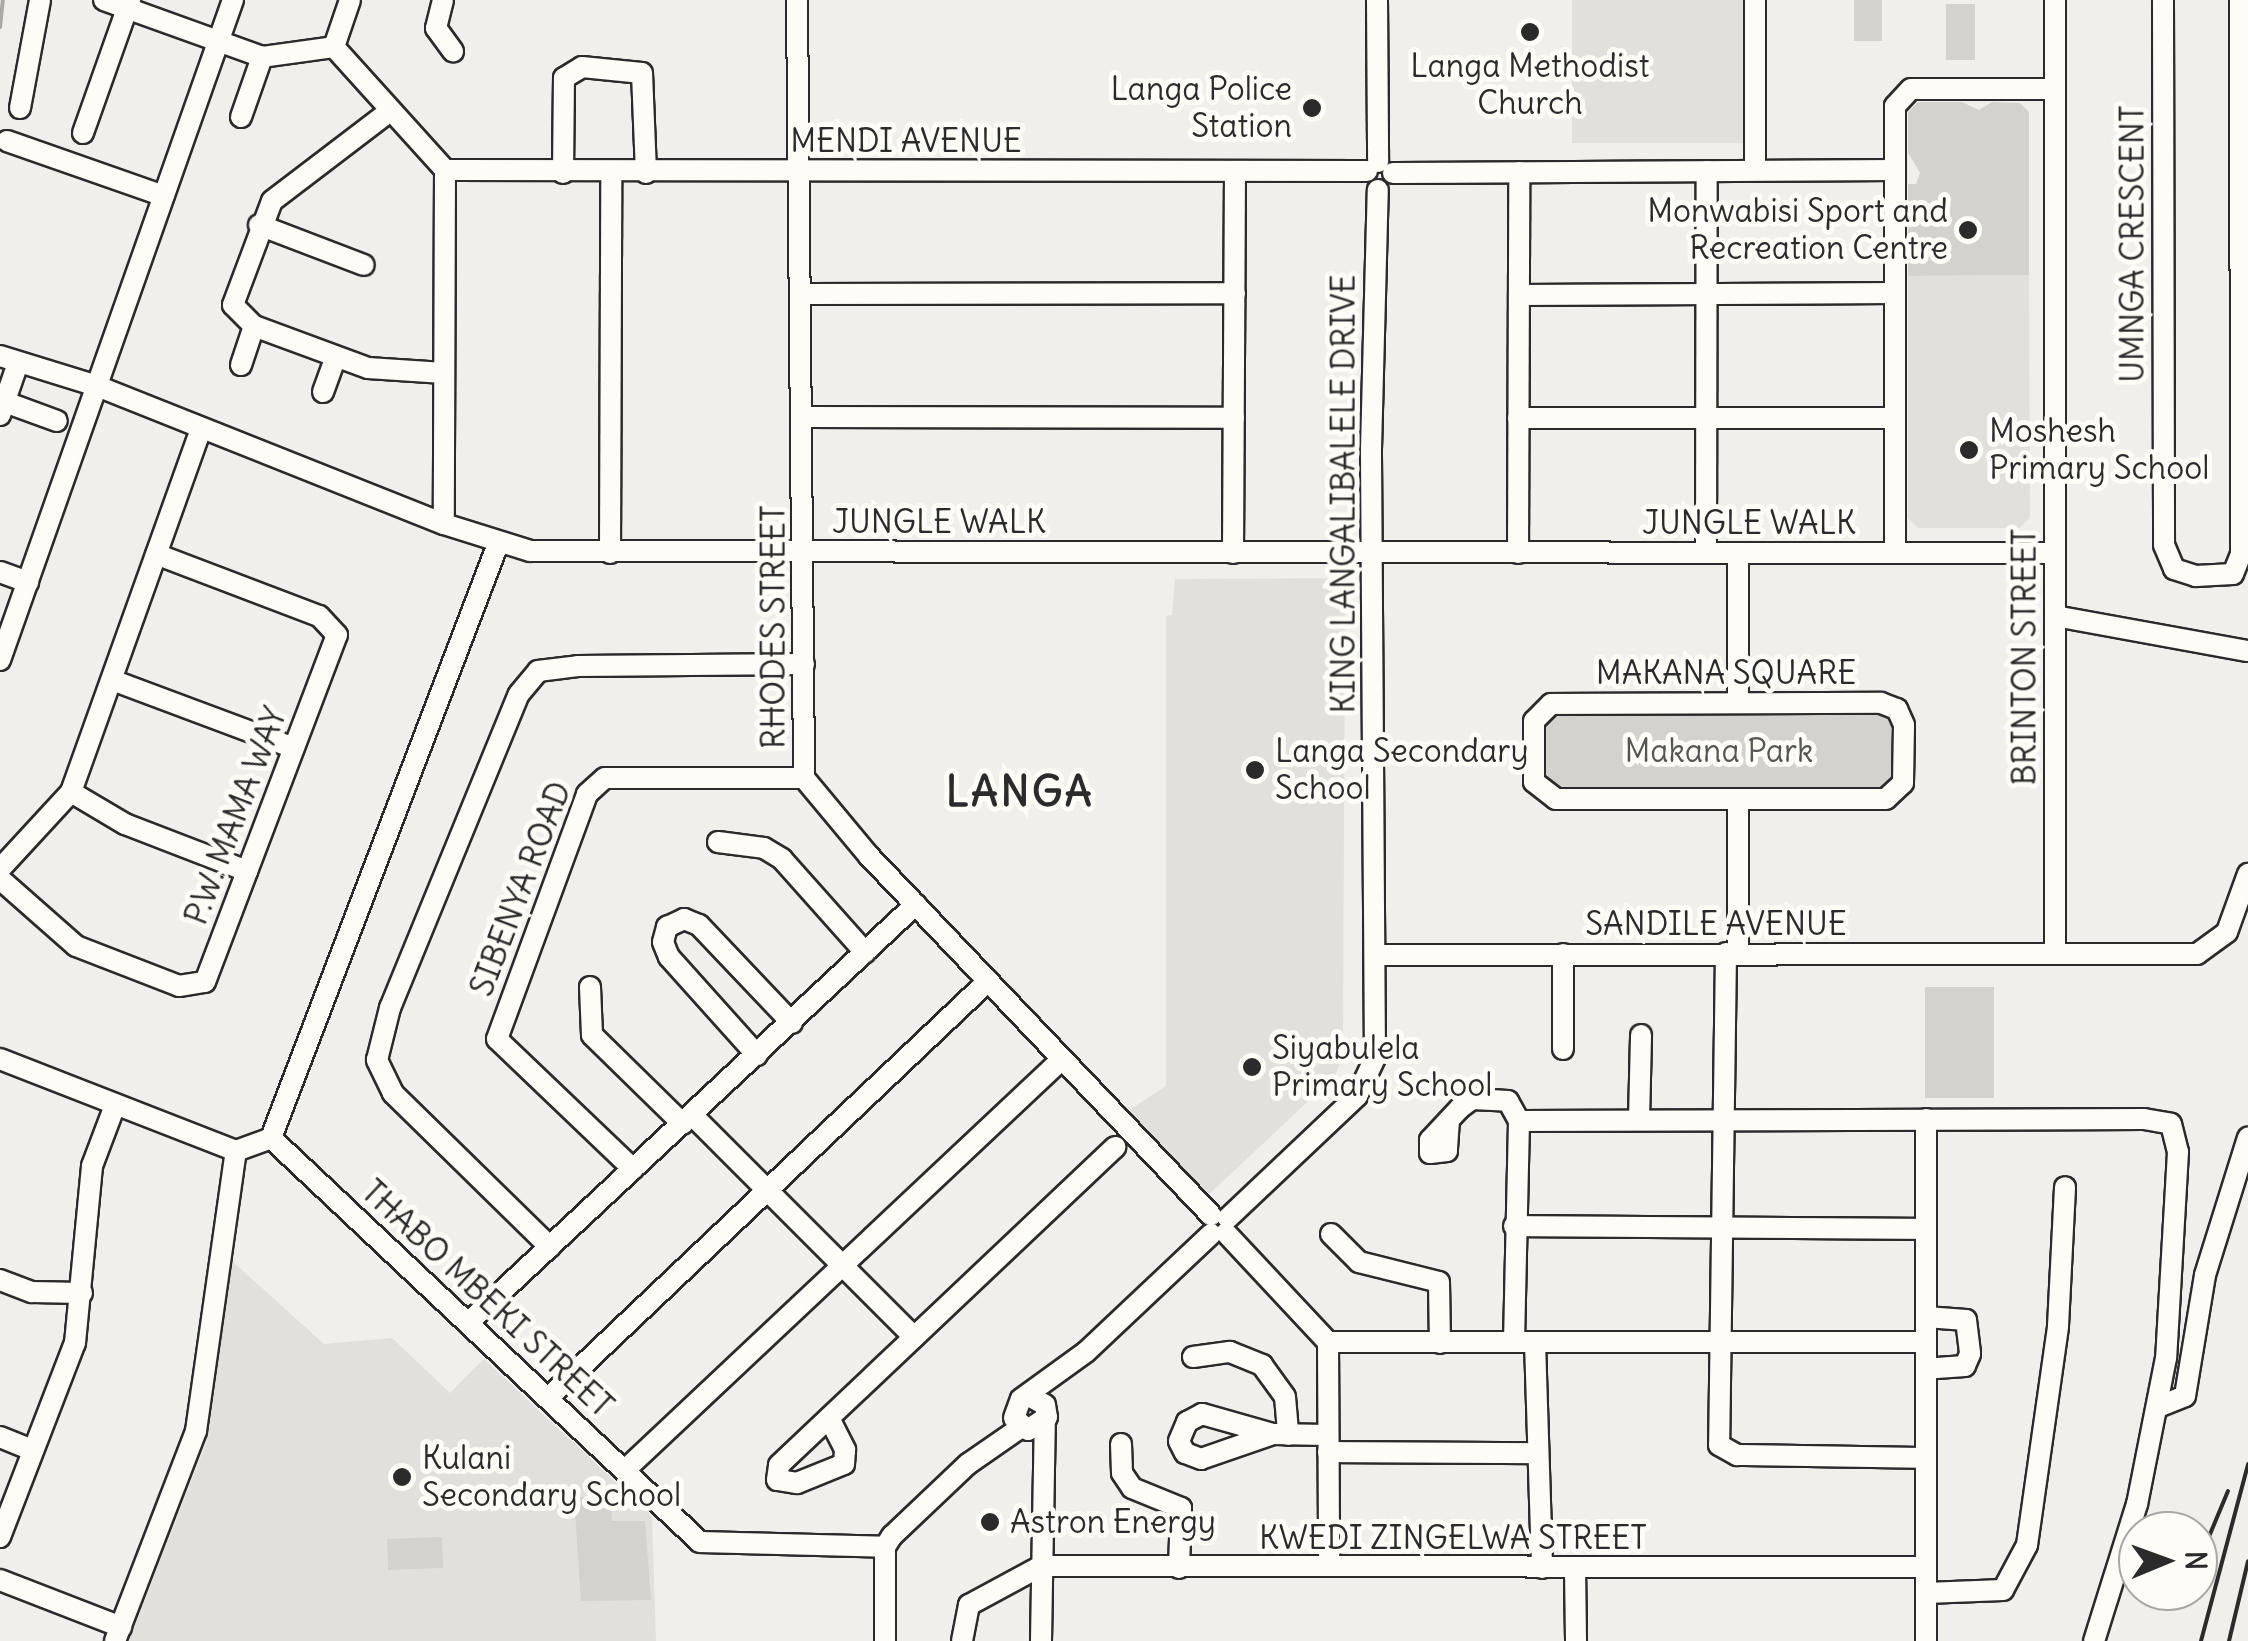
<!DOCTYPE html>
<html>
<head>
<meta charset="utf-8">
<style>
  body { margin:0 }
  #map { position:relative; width:2248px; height:1641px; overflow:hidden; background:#f0efeb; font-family:Delius,sans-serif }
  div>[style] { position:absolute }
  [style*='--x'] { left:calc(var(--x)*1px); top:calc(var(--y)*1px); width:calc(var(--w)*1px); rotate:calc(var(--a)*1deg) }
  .built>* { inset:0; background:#e1e0dc; transform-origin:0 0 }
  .green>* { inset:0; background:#d3d2cf; transform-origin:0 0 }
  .stream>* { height:4px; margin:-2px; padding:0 2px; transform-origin:2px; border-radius:2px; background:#aaa9a7 }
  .roads { filter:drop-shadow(2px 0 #2b2b2b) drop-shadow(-2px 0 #2b2b2b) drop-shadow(0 2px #2b2b2b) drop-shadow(0 -2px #2b2b2b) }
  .minor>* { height:20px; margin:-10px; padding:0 10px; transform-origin:10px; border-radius:10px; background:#fdfcf7 }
  .rail>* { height:4px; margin:-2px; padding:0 2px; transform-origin:2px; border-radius:2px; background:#2b2b2b }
  .dots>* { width:28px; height:28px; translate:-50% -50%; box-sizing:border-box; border:5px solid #fdfcf7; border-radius:50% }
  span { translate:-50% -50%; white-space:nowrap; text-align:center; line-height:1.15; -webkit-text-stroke:10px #fdfcf7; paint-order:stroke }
  .poi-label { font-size:32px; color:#2b2b2b }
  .right { translate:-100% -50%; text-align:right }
  .left { translate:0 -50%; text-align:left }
  .street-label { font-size:32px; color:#2b2b2b }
  .park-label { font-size:32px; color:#555554 }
  .district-label { font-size:42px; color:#2b2b2b; font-weight:700; letter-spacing:2.5px }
  .north { position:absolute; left:2118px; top:1511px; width:100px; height:100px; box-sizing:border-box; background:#fdfcf7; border:2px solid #a9a8a5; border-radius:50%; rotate:89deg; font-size:28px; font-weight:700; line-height:40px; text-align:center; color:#2b2b2b }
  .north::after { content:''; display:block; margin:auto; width:35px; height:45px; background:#2b2b2b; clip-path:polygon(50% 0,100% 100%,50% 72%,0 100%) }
</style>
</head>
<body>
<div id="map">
  <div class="built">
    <div style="left:1572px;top:0;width:172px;height:143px"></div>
    <div style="clip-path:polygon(2029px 275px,2030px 518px,2019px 528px,1918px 528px,1908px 518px,1908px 276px)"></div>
    <div style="clip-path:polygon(1345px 578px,1343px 1057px,1334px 1077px,1206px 1197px,1126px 1112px,1166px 1086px,1166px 616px,1172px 615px,1175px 579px)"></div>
    <div style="clip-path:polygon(232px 1261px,324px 1344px,392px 1338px,450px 1393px,484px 1359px,652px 1516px,656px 1641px,129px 1641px,208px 1438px)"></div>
  </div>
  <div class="green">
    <div style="left:1854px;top:0;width:28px;height:41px"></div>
    <div style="left:1946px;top:4px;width:29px;height:56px"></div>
    <div style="clip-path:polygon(1918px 102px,1962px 102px,1979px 110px,1992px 102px,2020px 103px,2029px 112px,2029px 275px,1908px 276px,1908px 184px,1916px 184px,1920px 173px,1908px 153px,1908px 112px)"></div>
    <div style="clip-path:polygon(1881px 708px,1896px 717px,1893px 789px,1555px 794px,1542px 786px,1545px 713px)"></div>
    <div style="left:1994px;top:987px;width:111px;height:69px;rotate:90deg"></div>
    <div style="clip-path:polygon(611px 1496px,612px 1521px,645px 1521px,651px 1600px,581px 1601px,574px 1497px)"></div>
    <div style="left:442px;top:1537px;width:31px;height:55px;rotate:88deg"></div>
  </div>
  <div class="stream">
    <div style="--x:0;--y:27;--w:27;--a:-84"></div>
  </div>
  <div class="roads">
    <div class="minor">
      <div style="--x:104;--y:0;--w:168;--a:19.8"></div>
      <div style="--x:350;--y:0;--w:50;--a:108.8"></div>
      <div style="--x:334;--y:47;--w:166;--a:47.9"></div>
      <div style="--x:445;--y:170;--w:354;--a:90.2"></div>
      <div style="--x:443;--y:0;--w:29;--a:104"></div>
      <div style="--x:436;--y:28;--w:29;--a:54"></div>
      <div style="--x:797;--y:0;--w:778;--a:89.48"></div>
      <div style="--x:804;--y:778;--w:102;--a:50.2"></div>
      <div style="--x:869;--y:856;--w:496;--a:46.4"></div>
      <div style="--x:1377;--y:0;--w:162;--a:89.6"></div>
      <div style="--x:1755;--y:0;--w:170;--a:90"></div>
      <div style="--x:2163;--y:0;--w:545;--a:89.89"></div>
      <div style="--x:2164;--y:545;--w:26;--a:67"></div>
      <div style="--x:2174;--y:569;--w:23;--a:18"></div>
      <div style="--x:2196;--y:576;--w:37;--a:-3"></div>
      <div style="--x:2233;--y:574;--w:22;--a:-68"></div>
      <div style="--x:2241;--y:554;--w:554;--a:-90.1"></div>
      <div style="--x:20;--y:108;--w:110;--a:-79.5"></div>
      <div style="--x:390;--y:111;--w:148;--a:142.7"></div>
      <div style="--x:272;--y:201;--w:111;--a:110.6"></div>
      <div style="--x:233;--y:305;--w:30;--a:45"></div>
      <div style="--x:254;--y:326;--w:121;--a:20.2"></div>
      <div style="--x:368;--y:368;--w:76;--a:3.8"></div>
      <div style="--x:241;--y:117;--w:64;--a:-70.7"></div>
      <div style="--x:262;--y:57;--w:73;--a:-7.9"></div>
      <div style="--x:83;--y:133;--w:141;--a:-70.5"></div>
      <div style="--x:7;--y:141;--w:166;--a:19.3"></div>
      <div style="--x:445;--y:170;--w:922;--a:0.06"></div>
      <div style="--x:563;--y:173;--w:95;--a:-89.4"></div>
      <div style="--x:564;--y:78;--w:21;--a:-31"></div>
      <div style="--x:582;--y:67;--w:60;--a:5.7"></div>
      <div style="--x:642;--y:73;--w:100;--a:87.7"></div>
      <div style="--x:1393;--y:173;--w:502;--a:-0.34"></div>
      <div style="--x:259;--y:225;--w:112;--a:20.9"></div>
      <div style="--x:804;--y:294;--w:431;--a:-0.1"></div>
      <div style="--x:1519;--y:295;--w:376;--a:-0.3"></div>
      <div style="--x:0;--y:356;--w:102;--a:17.2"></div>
      <div style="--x:97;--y:386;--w:373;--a:21.7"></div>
      <div style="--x:444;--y:524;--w:90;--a:17.4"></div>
      <div style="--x:530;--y:551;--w:1525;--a:0.08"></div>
      <div style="--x:241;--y:365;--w:41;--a:-71.6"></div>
      <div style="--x:323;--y:392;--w:37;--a:-70"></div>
      <div style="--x:5;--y:402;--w:55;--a:20.1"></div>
      <div style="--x:0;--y:415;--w:55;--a:-70.9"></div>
      <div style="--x:804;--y:417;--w:430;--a:0.1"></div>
      <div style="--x:1518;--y:418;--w:377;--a:0"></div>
      <div style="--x:610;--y:553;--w:380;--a:-89.8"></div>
      <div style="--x:1233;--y:553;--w:382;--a:-89.7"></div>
      <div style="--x:1518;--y:553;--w:381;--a:-89.8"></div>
      <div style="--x:1706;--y:553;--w:382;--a:-89.9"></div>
      <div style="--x:1895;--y:553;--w:447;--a:-90"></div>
      <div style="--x:1895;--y:106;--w:23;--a:-47"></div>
      <div style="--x:1911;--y:89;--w:144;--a:0"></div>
      <div style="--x:0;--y:572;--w:30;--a:20"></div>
      <div style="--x:2055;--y:616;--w:196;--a:10.3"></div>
      <div style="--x:0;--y:660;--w:700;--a:-70.56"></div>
      <div style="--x:112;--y:680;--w:194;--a:20.5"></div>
      <div style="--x:1738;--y:703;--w:150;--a:-90"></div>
      <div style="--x:1881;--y:703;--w:17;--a:21"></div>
      <div style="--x:1897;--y:709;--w:17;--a:66"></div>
      <div style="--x:1904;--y:725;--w:58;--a:91"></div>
      <div style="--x:1903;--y:783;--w:23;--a:137"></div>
      <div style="--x:1886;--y:799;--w:330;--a:180"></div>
      <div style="--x:1556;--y:799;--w:28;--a:-142"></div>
      <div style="--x:1534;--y:782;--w:61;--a:-90"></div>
      <div style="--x:1534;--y:721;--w:24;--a:-45"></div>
      <div style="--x:1551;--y:704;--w:330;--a:-0.2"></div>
      <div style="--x:71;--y:792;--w:63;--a:30.7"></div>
      <div style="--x:125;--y:824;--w:131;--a:21.1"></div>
      <div style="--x:718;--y:842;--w:46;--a:7.4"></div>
      <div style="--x:764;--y:848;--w:21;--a:31"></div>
      <div style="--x:782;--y:859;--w:125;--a:48.3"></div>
      <div style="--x:0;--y:869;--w:105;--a:-47.3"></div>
      <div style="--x:71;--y:792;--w:386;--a:-70.3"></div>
      <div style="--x:0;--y:879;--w:101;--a:41.4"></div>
      <div style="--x:76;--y:946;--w:110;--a:21.2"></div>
      <div style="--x:179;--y:986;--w:26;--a:-9"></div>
      <div style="--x:205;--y:982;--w:371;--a:-69.2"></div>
      <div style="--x:337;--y:635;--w:26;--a:-133"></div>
      <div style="--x:319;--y:616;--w:174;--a:-159.2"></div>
      <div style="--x:1726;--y:953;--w:492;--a:90.8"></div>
      <div style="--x:1719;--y:1445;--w:21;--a:29"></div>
      <div style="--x:1737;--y:1455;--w:189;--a:0.9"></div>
      <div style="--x:1738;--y:953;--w:154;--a:-90"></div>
      <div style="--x:2055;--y:954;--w:954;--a:-90"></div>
      <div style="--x:1377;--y:955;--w:820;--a:-0.07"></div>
      <div style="--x:2197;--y:954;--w:37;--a:-36"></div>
      <div style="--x:2227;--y:932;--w:62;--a:-70.1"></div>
      <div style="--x:590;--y:987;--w:48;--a:87.6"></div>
      <div style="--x:592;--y:1035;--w:127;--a:44.4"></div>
      <div style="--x:1563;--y:1049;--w:95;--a:-90"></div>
      <div style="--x:757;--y:1055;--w:132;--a:-131.9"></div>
      <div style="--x:669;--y:957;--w:16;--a:-112"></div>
      <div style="--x:663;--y:942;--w:16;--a:-75"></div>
      <div style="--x:667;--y:927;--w:19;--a:-25"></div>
      <div style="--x:684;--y:919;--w:16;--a:22"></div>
      <div style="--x:699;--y:925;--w:135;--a:46.5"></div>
      <div style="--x:0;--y:1059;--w:253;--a:21.3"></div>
      <div style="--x:692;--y:1115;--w:314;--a:45"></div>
      <div style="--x:1639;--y:1119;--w:84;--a:-88.6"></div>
      <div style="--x:1449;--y:1120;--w:31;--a:94"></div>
      <div style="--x:1447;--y:1151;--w:17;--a:173"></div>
      <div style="--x:1430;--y:1153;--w:13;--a:-90"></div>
      <div style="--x:1430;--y:1140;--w:44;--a:-46.8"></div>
      <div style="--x:1460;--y:1108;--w:15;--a:-37"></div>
      <div style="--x:1472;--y:1099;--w:36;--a:3"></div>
      <div style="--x:1508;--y:1101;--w:23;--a:61"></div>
      <div style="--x:1519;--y:1121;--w:625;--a:-0.18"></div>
      <div style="--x:2144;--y:1119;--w:27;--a:10"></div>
      <div style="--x:2171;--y:1124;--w:29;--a:76"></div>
      <div style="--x:2178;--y:1152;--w:206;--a:93.3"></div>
      <div style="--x:2166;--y:1358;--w:149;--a:101.2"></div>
      <div style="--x:2137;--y:1504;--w:144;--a:107.4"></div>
      <div style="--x:271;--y:1138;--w:589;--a:43.28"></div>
      <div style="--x:700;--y:1542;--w:185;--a:1.5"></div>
      <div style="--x:236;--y:1151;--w:37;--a:-20"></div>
      <div style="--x:271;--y:1138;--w:636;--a:-69.09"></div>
      <div style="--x:633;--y:1169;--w:188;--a:-136.3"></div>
      <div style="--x:497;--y:1039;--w:261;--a:-69.8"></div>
      <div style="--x:587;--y:794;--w:24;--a:-42"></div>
      <div style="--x:605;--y:778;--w:199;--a:0"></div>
      <div style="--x:1228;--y:1218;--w:178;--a:-43.4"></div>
      <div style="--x:1357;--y:1096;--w:42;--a:-64.7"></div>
      <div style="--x:1375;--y:1058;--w:609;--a:-90.38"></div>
      <div style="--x:1371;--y:449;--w:259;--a:-88.5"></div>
      <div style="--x:1514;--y:1226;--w:412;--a:0.4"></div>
      <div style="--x:1226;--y:1233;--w:149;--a:46.9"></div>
      <div style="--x:1328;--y:1342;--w:598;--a:0"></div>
      <div style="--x:1331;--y:1234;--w:40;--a:45"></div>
      <div style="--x:1359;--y:1262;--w:82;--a:14"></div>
      <div style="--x:1439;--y:1282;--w:61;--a:89.1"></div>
      <div style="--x:550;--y:1247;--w:220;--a:-135.6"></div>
      <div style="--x:393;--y:1093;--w:37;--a:-116"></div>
      <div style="--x:377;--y:1060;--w:54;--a:-76"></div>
      <div style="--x:390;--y:1008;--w:339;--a:-67.7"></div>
      <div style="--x:519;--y:694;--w:30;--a:-50"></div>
      <div style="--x:538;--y:671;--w:40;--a:-7.1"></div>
      <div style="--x:578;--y:666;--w:226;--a:-0.5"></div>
      <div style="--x:0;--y:1280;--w:34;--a:21"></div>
      <div style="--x:32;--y:1292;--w:50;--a:1.1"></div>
      <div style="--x:1926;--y:1317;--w:40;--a:4.3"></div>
      <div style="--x:1966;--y:1320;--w:34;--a:83"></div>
      <div style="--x:1970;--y:1354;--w:13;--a:113"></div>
      <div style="--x:1965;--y:1366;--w:39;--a:176"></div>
      <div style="--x:468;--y:1323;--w:613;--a:-43.08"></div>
      <div style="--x:1328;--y:1342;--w:224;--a:89.7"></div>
      <div style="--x:1514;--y:1342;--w:221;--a:-88.7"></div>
      <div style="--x:1535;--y:1342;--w:226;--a:88.2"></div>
      <div style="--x:1193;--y:1357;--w:37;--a:-8"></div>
      <div style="--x:1230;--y:1352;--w:35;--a:22"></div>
      <div style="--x:1262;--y:1365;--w:39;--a:54"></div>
      <div style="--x:1285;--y:1397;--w:38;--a:85"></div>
      <div style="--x:1029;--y:1396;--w:18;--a:29"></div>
      <div style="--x:1045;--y:1405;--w:12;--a:81"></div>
      <div style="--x:1047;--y:1417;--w:23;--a:146"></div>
      <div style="--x:1028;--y:1430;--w:18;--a:-139"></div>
      <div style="--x:1014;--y:1418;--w:20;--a:-70"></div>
      <div style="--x:1021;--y:1399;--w:80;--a:-35.9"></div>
      <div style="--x:1086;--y:1352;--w:172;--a:-43.3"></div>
      <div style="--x:548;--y:1398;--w:606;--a:-43.46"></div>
      <div style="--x:2158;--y:1407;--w:29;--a:-22"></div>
      <div style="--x:2185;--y:1396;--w:123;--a:-80.6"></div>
      <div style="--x:2205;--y:1275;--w:144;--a:-72.6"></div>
      <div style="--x:829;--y:1418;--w:36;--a:63"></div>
      <div style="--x:845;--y:1450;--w:14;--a:94"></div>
      <div style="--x:844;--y:1464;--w:51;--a:158"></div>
      <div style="--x:797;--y:1483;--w:20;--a:-171"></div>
      <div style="--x:777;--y:1480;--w:15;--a:-82"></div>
      <div style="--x:779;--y:1465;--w:463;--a:-43.4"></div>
      <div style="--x:1273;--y:1434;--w:76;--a:160.9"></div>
      <div style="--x:1201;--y:1459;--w:17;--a:-159"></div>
      <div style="--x:1185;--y:1453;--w:13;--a:-117"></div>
      <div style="--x:1179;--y:1441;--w:21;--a:-67"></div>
      <div style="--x:1187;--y:1422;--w:17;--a:-28"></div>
      <div style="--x:1202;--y:1414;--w:74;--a:15.7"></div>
      <div style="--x:1273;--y:1434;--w:54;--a:1.1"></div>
      <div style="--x:0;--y:1437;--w:35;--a:22"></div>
      <div style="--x:1121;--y:1444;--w:29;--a:88"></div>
      <div style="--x:1122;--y:1473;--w:18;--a:56"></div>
      <div style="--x:1132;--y:1488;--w:53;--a:22.2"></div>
      <div style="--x:1181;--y:1508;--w:60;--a:91.9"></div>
      <div style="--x:1328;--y:1452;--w:209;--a:0.3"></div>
      <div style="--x:625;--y:1470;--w:600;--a:-43.24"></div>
      <div style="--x:0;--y:1537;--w:208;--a:-68.9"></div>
      <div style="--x:75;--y:1343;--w:178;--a:-84.5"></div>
      <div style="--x:92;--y:1166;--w:65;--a:-69.3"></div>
      <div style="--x:1575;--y:1568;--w:73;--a:89.2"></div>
      <div style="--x:0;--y:1580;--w:130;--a:21.2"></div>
      <div style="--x:1926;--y:1593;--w:77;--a:-2.2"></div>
      <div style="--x:2003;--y:1590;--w:51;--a:-61.9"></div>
      <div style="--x:2027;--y:1545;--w:221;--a:-81.9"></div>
      <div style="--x:2058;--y:1326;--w:139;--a:-87.1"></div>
      <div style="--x:115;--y:1641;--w:225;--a:-68.9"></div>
      <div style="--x:196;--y:1431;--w:283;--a:-81.9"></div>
      <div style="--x:885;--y:1641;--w:94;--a:-90"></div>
      <div style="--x:885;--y:1547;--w:13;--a:-58"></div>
      <div style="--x:892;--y:1536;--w:105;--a:-43.5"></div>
      <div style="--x:968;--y:1464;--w:63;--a:-34.7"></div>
      <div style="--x:962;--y:1641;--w:37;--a:-79"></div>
      <div style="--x:969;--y:1605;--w:82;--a:-28.4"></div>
      <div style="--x:1041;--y:1566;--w:885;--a:0.06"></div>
      <div style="--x:1041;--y:1641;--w:220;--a:-89"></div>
      <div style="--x:1926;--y:1641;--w:522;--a:-90"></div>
    </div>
  </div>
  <div class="rail">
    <div style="--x:2198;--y:1563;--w:78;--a:-67.4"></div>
    <div style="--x:2201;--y:1641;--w:183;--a:-75.1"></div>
    <div style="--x:2229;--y:1641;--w:82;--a:-76.6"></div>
  </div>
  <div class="dots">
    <div style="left:1530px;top:32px;background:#2b2b2b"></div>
    <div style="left:1312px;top:108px;background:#2b2b2b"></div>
    <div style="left:1968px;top:230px;background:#2b2b2b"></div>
    <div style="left:1969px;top:450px;background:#2b2b2b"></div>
    <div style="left:1255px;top:770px;background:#2b2b2b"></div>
    <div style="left:1252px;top:1067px;background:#2b2b2b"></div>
    <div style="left:402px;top:1477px;background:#2b2b2b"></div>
    <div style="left:990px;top:1522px;background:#2b2b2b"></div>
  </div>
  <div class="poi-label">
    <span style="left:1530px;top:85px">Langa Methodist<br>Church</span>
    <span class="right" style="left:1292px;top:108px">Langa Police<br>Station</span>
    <span class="right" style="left:1948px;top:230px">Monwabisi Sport and<br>Recreation Centre</span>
    <span class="left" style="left:1989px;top:450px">Moshesh<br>Primary School</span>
    <span class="left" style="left:1275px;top:770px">Langa Secondary<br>School</span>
    <span class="left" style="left:1272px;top:1067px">Siyabulela<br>Primary School</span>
    <span class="left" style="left:422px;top:1477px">Kulani<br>Secondary School</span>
    <span class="left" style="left:1010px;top:1522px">Astron Energy</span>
  </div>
  <div class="street-label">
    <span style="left:906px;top:141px">MENDI AVENUE</span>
    <span style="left:2133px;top:244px;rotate:-90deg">UMNGA CRESCENT</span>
    <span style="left:1344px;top:494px;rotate:-90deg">KING LANGALIBALELE DRIVE</span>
    <span style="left:939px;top:522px">JUNGLE WALK</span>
    <span style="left:1749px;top:523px">JUNGLE WALK</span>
    <span style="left:774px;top:627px;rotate:-90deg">RHODES STREET</span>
    <span style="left:2025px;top:657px;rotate:-90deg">BRINTON STREET</span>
    <span style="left:1726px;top:673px">MAKANA SQUARE</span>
    <span style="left:236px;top:816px;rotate:-69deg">P.W. MAMA WAY</span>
    <span style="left:521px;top:889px;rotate:-69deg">SIBENYA ROAD</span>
    <span style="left:1716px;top:924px">SANDILE AVENUE</span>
    <span style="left:487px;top:1299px;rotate:43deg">THABO MBEKI STREET</span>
    <span style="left:1453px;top:1538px">KWEDI ZINGELWA STREET</span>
  </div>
  <div class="park-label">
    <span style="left:1719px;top:751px">Makana Park</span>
  </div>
  <div class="district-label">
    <span style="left:1020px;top:791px">LANGA</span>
  </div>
  <div class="north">N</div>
</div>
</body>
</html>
